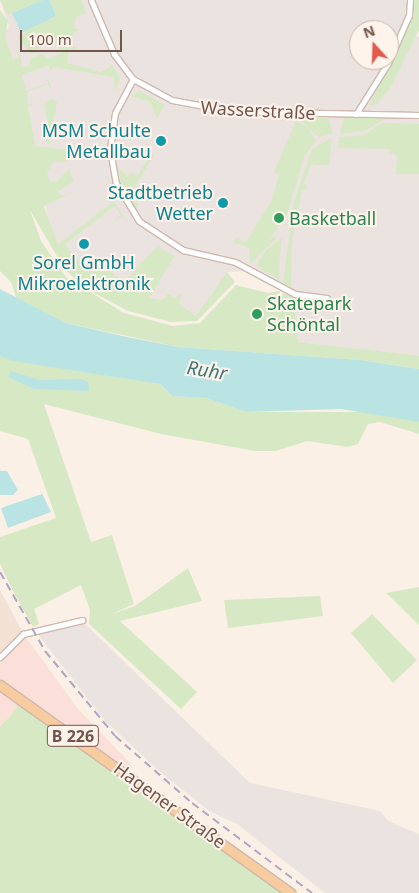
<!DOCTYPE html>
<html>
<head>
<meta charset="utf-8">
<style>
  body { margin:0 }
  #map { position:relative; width:419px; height:893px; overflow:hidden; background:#fbf0e5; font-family:"Noto Sans",sans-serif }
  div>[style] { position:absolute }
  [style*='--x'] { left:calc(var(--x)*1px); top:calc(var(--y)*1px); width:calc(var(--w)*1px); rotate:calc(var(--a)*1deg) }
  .residential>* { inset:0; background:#f3e1d3 }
  .commercial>* { inset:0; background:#fbdfd9 }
  .industrial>* { inset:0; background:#ebe3df }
  .green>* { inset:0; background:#d7e9c4 }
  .water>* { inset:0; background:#bae4e4 }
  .roads { filter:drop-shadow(1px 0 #cfb8ae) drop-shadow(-1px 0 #cfb8ae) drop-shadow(0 1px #cfb8ae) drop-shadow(0 -1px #cfb8ae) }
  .minor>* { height:5px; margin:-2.5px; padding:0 2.5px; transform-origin:2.5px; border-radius:2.5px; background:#fff }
  .primary>* { height:9px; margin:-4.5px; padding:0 4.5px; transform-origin:4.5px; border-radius:4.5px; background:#f8cc9f }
  .rail>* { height:2px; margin-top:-1px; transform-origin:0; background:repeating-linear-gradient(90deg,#b1a4c5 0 8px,transparent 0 13px) }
  .dots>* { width:14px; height:14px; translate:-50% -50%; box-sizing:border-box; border:2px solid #fef4eb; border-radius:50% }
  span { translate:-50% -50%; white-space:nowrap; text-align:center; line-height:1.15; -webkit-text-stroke:4px #fef4eb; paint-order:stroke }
  .shield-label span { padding:1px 4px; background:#fef4eb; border:1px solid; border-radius:4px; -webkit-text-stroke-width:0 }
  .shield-label { font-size:16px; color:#73544b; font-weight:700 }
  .street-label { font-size:18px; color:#73544b }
  .culture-label { font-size:18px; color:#0d838f }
  .right { translate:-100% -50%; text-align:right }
  .leisure-label { font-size:18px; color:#27864d }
  .left { translate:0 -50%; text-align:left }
  .water-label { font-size:19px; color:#3f7678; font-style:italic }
  .north { position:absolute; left:349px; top:20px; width:50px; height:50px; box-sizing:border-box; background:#fef4eb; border:1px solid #c6b4ab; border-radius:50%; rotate:340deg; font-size:14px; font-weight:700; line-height:20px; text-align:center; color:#73544b }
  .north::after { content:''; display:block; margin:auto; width:18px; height:22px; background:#e25c4e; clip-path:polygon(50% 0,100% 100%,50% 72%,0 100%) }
  .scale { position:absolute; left:20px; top:30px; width:102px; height:22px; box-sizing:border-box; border:2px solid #73544b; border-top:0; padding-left:6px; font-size:15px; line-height:18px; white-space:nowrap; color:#73544b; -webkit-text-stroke:4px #fef4eb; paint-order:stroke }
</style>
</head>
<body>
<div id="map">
  <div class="residential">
    <div style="clip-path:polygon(0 590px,22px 631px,0 652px)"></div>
  </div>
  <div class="commercial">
    <div style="clip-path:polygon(25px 636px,78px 709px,132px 765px,129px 771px,0 679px,0 662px,13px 643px)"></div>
    <div style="clip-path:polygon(0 689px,17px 700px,17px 708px,0 727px)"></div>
  </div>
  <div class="industrial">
    <div style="clip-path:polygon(evenodd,0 0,414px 0,406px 31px,419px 37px,419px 356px,298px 342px,293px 297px,243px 271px,227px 272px,197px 317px,90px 281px,58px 244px,49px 220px,1px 35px,9px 27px,0 0,359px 30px,389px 30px,389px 60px,359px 60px,359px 30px)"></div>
    <div style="clip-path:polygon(82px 621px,250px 783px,380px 811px,388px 821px,419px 834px,419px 893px,325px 893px,237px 824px,209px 811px,158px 770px,105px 721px,37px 633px)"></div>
  </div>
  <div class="green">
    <div style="clip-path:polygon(0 0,43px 0,8px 15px)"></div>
    <div style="clip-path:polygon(49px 0,81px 0,87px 13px,76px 17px,74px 28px,79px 30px,73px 33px,71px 46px,77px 47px,75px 52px,69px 51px,67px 63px,101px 72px,112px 65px,120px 77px,115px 93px,114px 77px,53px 67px,51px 72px,49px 65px,22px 75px,26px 91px,48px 83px,46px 78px,51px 84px,50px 89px,48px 84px,27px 92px,28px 104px,33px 104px,28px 106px,35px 146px,87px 152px,67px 153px,67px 162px,53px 162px,47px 173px,50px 182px,56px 182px,69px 169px,74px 181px,58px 192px,62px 196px,74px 192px,44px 206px,58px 244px,114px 201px,126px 220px,122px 216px,108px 226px,121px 215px,115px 206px,65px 244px,87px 271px,97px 261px,124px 282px,157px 246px,175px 256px,158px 283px,162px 286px,158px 285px,149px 298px,162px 300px,168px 294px,175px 298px,182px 292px,179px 304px,196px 316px,227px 272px,235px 282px,197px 321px,171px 322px,128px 311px,87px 289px,65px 270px,30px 210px,41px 241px,66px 277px,124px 313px,173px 326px,200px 323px,236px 285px,268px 293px,280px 291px,274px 307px,283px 293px,293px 297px,298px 342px,414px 355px,419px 356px,419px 369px,361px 360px,178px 347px,66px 323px,17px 300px,11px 282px,0 271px,0 10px,8px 21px,5px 37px,13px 60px,19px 58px,16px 41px,23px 67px,28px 67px,31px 58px,42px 54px,48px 59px,62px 53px,53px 34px,42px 39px,42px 47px,31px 54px,18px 37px,25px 34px,23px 29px,55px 16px)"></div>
    <div style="clip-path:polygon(414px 0,419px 0,419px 30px,390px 89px,377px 104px,369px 106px,414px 14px)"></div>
    <div style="clip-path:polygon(140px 91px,165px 105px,157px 118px,150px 102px,130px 96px)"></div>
    <div style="clip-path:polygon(52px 99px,57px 102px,50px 144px,45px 141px,50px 136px,44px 103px)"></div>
    <div style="clip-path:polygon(306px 116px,329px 118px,332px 134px,319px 137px,298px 119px)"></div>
    <div style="clip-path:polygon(344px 117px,347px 117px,388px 118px,364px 131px,340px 134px)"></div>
    <div style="clip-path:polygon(296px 121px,309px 128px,316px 141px,305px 155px,287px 215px,268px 241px,275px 236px,276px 239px,250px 264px,249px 248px,233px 242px,236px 237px,245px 243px,271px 202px,279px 175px,274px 172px)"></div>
    <div style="clip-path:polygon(382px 123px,419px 124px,419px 174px,396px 174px,397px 155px,390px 154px,391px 149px,338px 148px,339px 137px,364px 135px)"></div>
    <div style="clip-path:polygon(332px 138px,329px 166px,311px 164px,304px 183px,308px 188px,302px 190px,292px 241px,291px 287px,283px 283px,294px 202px,312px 149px)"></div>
    <div style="clip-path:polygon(140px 146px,154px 155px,128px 198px,139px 204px,136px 210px,132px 204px,124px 191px,117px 167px,128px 177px,131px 172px,137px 176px,150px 156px)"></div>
    <div style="clip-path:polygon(282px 238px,280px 255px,279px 280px,256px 266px,266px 250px)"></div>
    <div style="clip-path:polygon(0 356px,160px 384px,172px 396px,206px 398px,246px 412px,375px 412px,419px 422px,419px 434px,380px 422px,368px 424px,358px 444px,348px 447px,307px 441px,276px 451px,255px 451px,161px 434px,44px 404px,91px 542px,112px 535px,134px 604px,112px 614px,135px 606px,188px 568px,202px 601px,120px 621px,197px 692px,181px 709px,89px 624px,90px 610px,81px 585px,34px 609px,39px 624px,33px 627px,12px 589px,0 564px,0 537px,56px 518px,28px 439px,0 431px)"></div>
    <div style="clip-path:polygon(419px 587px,419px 625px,386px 593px)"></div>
    <div style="clip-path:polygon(320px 596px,323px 616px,228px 628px,224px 600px)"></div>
    <div style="clip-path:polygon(372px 614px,417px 660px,393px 683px,351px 633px)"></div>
    <div style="clip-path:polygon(17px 700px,285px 893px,0 893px,0 727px,17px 708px)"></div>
  </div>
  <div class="water">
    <div style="clip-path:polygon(43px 0,49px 0,56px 16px,21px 33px,12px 13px)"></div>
    <div style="clip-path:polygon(0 289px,66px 323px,127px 337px,178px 347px,361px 360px,419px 369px,419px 422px,341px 409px,246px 412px,206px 398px,172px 396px,160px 384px,13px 361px,0 356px)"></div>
    <div style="clip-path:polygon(10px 371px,41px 380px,82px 379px,88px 382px,89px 391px,34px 389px,8px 377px)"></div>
    <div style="clip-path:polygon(0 471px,7px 471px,18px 490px,13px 495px,0 495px)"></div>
    <div style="clip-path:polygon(40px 489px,51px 512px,8px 528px,1px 508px,42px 494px)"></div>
  </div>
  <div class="roads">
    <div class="minor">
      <div style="--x:91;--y:0;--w:59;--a:66.9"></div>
      <div style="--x:114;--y:54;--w:31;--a:53"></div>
      <div style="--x:133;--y:79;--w:44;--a:28.3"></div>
      <div style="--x:172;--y:100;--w:60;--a:10.6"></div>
      <div style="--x:231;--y:111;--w:188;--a:1.2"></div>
      <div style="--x:133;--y:79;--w:38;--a:118"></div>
      <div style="--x:115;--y:113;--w:37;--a:98"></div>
      <div style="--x:110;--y:150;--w:34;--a:80"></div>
      <div style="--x:116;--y:183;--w:44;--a:58.8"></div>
      <div style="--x:139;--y:221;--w:53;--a:33.4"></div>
      <div style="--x:183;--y:250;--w:53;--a:13"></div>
      <div style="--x:235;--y:262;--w:68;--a:28.1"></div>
      <div style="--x:295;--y:294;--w:32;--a:7"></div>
      <div style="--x:356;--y:114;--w:60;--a:-57.9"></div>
      <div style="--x:388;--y:63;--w:52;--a:-66.4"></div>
      <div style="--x:409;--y:15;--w:15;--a:-86"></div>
      <div style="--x:0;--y:657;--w:33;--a:-45"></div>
      <div style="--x:23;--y:634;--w:61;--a:-13.3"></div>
    </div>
    <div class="primary">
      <div style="--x:0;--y:685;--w:357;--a:35.6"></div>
    </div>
  </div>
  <div class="rail">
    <div style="--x:0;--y:572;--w:91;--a:60.3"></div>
    <div style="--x:45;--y:651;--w:110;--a:50.5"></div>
    <div style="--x:115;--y:736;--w:102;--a:41"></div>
    <div style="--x:192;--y:803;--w:150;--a:36.9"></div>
  </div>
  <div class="dots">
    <div style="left:161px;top:141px;background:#0f9aa8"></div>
    <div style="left:223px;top:203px;background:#0f9aa8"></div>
    <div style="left:279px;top:218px;background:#2e9e5b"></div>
    <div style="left:84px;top:244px;background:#0f9aa8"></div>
    <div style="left:257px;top:314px;background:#2e9e5b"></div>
  </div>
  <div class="shield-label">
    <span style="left:73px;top:736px">B 226</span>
  </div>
  <div class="street-label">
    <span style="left:258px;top:110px;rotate:3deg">Wasserstraße</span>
    <span style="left:170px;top:805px;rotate:36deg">Hagener Straße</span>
  </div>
  <div class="culture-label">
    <span class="right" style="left:151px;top:141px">MSM Schulte<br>Metallbau</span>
    <span class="right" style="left:213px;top:203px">Stadtbetrieb<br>Wetter</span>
    <span style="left:84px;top:273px">Sorel GmbH<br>Mikroelektronik</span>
  </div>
  <div class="leisure-label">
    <span class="left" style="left:289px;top:218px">Basketball</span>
    <span class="left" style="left:267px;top:314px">Skatepark<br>Schöntal</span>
  </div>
  <div class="water-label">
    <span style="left:207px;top:371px;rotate:9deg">Ruhr</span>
  </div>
  <div class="north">N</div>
  <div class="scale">100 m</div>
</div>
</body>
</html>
